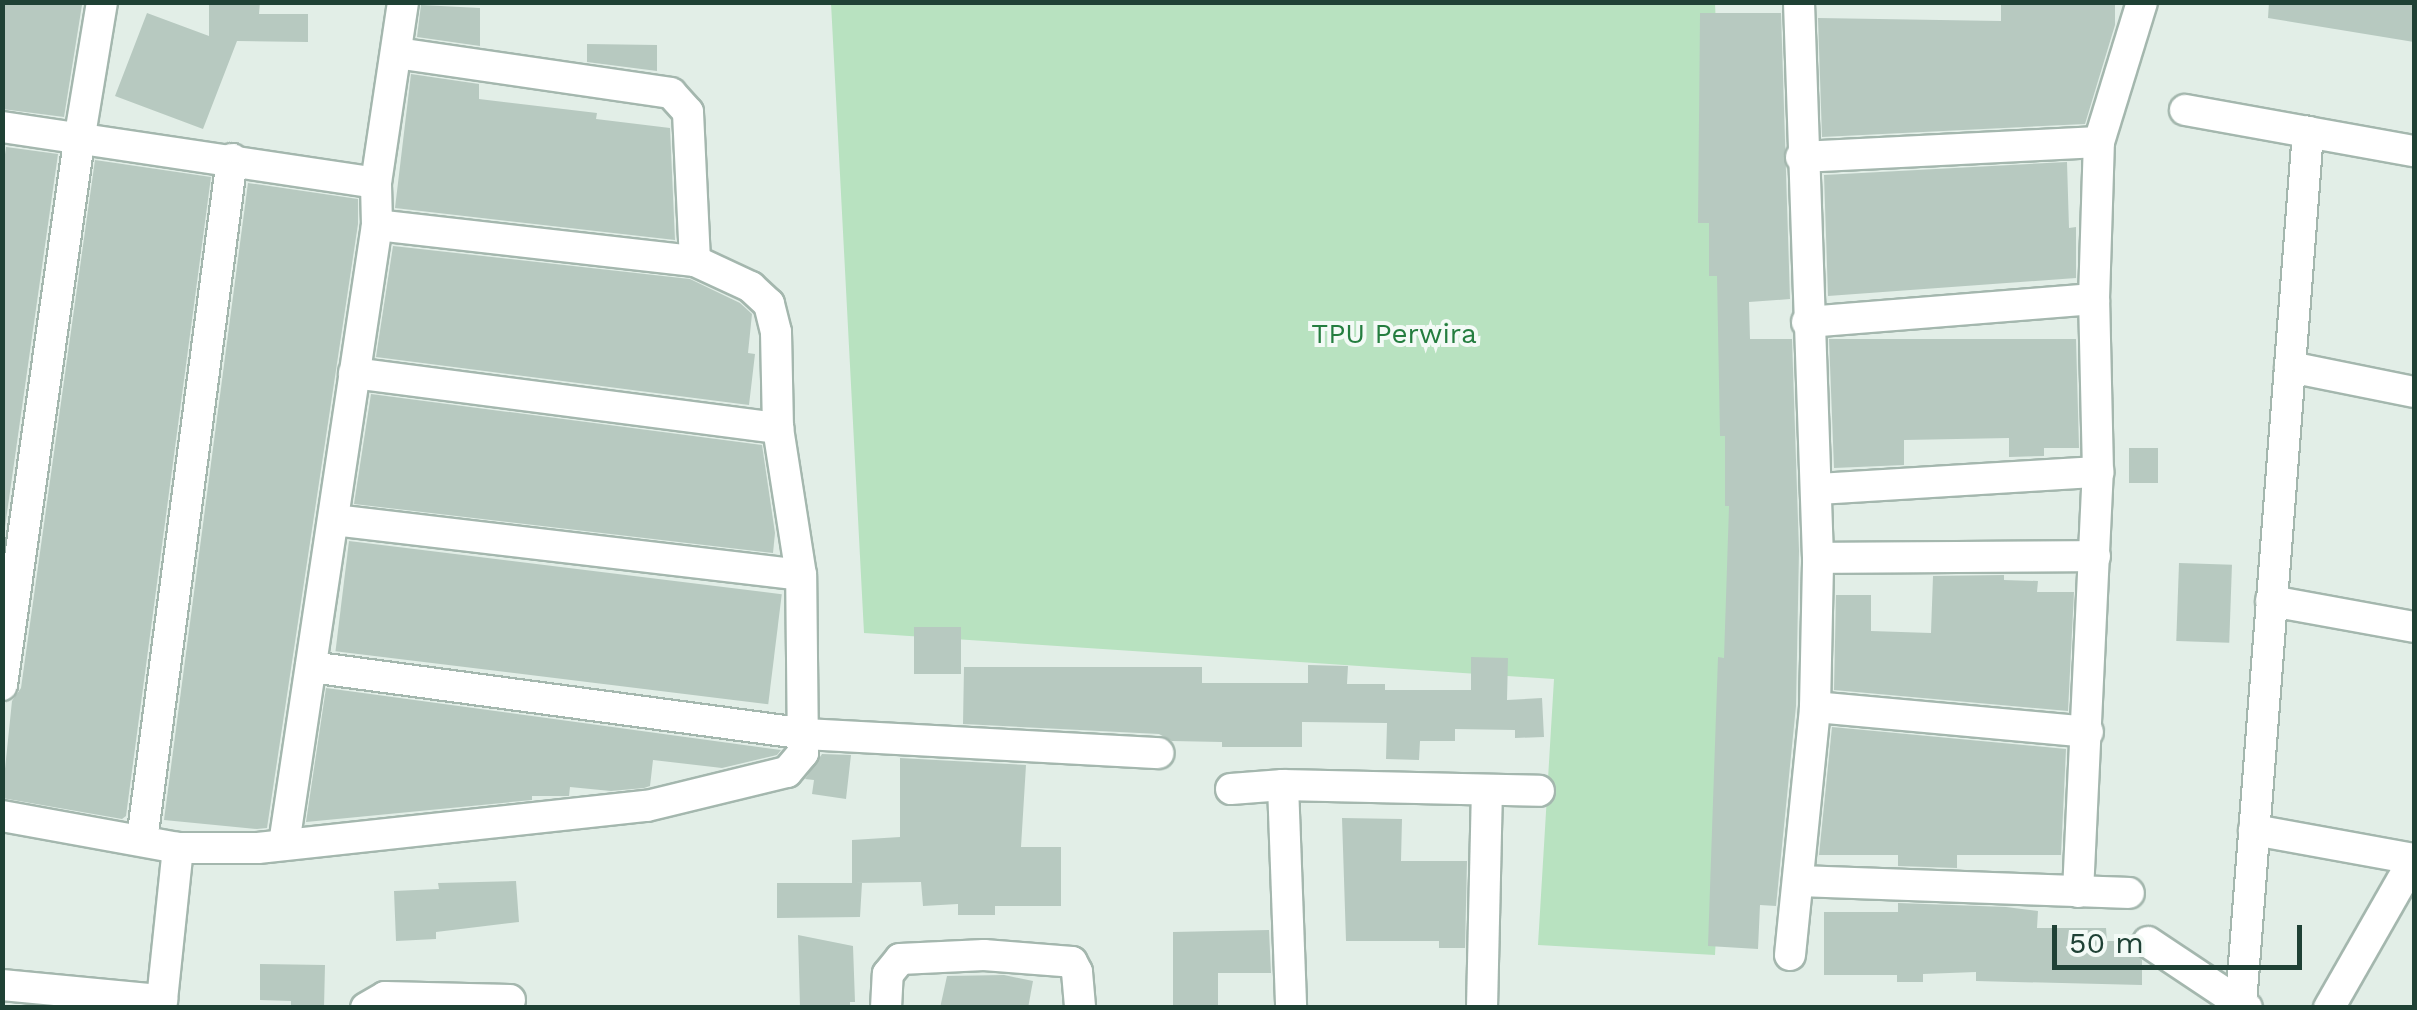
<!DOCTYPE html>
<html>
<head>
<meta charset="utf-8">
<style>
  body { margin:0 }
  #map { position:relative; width:2417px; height:1010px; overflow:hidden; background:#e2eee7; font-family:"Work Sans",sans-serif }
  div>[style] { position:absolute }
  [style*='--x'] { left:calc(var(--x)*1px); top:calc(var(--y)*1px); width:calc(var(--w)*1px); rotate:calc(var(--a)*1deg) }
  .green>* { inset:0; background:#b8e2c0 }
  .building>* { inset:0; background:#b7c9c0; transform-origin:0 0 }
  .roads { filter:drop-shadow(2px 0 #a4b7ae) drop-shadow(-2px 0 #a4b7ae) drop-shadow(0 2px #a4b7ae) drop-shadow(0 -2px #a4b7ae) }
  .minor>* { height:30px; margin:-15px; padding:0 15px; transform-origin:15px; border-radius:15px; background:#fff }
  span { translate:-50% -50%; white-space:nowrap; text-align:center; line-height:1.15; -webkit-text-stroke:8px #f3faf6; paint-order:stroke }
  .park-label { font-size:28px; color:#247d3f }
  .frame { position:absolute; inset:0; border:5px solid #1f4135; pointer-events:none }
  .scale { position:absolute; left:2052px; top:925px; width:250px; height:45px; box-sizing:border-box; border:5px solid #1f4135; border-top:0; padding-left:12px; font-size:30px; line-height:35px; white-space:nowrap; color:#1f4135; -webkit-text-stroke:8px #f3faf6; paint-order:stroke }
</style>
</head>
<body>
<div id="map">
  <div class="green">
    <div style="clip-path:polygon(831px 3px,1715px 3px,1732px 410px,1728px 703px,1715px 955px,1538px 945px,1554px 679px,864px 633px)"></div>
  </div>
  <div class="building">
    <div style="clip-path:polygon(2px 2px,82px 5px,64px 117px,2px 109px)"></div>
    <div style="clip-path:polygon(209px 2px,260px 2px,259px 14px,308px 14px,308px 42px,237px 41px,203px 129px,115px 96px,147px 13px,209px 36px)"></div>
    <div style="clip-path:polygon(2001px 2px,2115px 2px,2115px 25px,2085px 124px,1822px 137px,1818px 18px,2001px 21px)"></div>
    <div style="clip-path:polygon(2269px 2px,2414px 2px,2414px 42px,2268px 18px)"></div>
    <div style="clip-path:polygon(421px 5px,480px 8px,480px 46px,417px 37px)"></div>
    <div style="clip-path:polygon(1700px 13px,1781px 13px,1790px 299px,1749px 302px,1750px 339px,1792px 339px,1799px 551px,1796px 706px,1776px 906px,1760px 905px,1758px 949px,1708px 946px,1718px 657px,1724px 658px,1729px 506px,1725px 506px,1725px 436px,1720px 436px,1717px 276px,1709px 276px,1709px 223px,1698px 223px)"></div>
    <div style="clip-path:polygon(587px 44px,657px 45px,657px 71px,587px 62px)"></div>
    <div style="clip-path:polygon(411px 74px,479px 84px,479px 99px,597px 113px,596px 119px,670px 128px,675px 240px,395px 208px)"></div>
    <div style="clip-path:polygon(6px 147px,58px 154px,2px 548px,2px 177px)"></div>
    <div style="clip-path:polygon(95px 160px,211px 177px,126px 816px,122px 819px,2px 798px,12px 701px,21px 688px)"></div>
    <div style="clip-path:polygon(2067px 162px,2069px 228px,2076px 227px,2076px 278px,1828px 296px,1824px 175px)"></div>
    <div style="clip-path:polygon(248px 183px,358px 199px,358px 224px,267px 828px,257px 829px,164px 820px)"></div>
    <div style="clip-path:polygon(393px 246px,690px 279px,740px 303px,752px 314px,748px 353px,755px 354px,749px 405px,376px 357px)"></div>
    <div style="clip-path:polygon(1829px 339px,2076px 339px,2079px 448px,2044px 448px,2044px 456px,2009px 457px,2009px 438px,1904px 440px,1904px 465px,1834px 468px)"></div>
    <div style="clip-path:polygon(371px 394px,762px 445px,775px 533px,773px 553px,354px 504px)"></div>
    <div style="left:2129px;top:448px;width:29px;height:35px"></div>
    <div style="left:349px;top:541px;width:436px;height:111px;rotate:7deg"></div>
    <div style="left:2179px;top:563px;width:53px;height:78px;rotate:2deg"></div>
    <div style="clip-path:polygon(2004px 575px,2004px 580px,2038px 581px,2037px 592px,2074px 592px,2068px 711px,1834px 690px,1836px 595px,1871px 595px,1871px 631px,1931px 633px,1933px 576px)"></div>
    <div style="left:914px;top:627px;width:47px;height:47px"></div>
    <div style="clip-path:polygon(1471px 657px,1508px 658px,1507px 700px,1542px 698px,1544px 737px,1515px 738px,1515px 730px,1455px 729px,1455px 741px,1420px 741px,1419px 760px,1386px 759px,1387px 723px,1302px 722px,1302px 747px,1222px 747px,1222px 742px,1172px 741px,1159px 734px,963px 724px,964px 667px,1202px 667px,1202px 683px,1308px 683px,1308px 665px,1348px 666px,1347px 684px,1385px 684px,1385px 690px,1471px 690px)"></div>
    <div style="clip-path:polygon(326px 688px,781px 750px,777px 755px,722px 768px,653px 760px,650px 786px,644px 788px,611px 791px,570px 787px,569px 796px,532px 796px,532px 800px,306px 822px)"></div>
    <div style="clip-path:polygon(1832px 727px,2066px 749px,2061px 855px,1957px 855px,1957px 868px,1898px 866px,1898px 855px,1819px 855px)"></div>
    <div style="clip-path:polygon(822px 754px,851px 755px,846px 799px,812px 794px,814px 780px,805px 779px)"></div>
    <div style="clip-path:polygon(900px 758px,1026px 765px,1021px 847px,1061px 847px,1061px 906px,995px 906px,995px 915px,958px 915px,958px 904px,923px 906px,921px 882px,855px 883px,862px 883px,860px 917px,777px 918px,777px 883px,852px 883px,852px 840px,900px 837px)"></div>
    <div style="clip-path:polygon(1342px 818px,1402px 819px,1401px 861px,1467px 861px,1465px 948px,1439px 948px,1439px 941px,1346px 941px)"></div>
    <div style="clip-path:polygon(516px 881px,519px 922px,436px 932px,436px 939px,396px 941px,394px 891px,439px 889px,438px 883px)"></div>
    <div style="clip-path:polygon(1898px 903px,2006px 907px,2038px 911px,2037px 928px,2106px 928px,2107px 941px,2129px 941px,2142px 960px,2142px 985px,1976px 981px,1976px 972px,1923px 974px,1923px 982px,1897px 982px,1897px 975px,1824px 975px,1824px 912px,1898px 912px)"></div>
    <div style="clip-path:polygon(1269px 930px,1271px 973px,1218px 973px,1218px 1008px,1173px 1008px,1173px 932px)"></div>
    <div style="clip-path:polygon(798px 935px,853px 946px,855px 1002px,850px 1002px,850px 1008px,800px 1008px)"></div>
    <div style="clip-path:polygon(260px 964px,325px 965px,324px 1008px,291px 1008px,291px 1001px,260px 1000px)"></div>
    <div style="clip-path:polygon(1004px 975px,1033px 981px,1028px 1008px,940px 1008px,947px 976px)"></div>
  </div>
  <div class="roads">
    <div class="minor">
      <div style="--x:2185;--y:110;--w:233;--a:10.2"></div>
      <div style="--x:2;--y:127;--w:378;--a:8.5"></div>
      <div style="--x:1801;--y:157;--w:298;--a:-2.9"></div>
      <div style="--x:377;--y:225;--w:320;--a:6.5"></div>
      <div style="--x:1807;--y:322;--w:288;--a:-4.6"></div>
      <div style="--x:2290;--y:367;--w:126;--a:11.4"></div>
      <div style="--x:354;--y:373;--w:428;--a:7.4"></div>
      <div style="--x:1817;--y:489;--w:282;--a:-3.5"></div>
      <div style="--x:334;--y:520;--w:470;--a:6.7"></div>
      <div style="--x:1818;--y:558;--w:277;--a:-0.4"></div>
      <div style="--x:2271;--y:601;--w:145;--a:10.3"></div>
      <div style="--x:311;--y:667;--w:500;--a:7.7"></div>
      <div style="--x:806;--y:734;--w:353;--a:3.1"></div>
      <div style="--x:2;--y:685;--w:549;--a:-81.94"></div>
      <div style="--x:79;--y:141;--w:141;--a:-80.6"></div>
      <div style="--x:1815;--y:707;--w:274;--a:5.2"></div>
      <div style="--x:1283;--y:785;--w:223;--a:87.9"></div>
      <div style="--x:1231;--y:789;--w:52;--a:-4.4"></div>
      <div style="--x:1283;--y:785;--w:256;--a:1.3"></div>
      <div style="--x:2;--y:816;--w:179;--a:10.3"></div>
      <div style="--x:178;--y:848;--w:80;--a:0"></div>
      <div style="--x:258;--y:848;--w:391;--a:-6.2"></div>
      <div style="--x:647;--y:806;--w:144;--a:-13.7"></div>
      <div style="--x:787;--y:772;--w:25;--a:-50"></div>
      <div style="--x:803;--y:753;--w:178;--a:-90.6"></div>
      <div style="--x:801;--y:575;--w:149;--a:-98.9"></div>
      <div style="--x:778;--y:428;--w:96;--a:-91.2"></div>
      <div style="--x:776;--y:332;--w:29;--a:-104"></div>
      <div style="--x:769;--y:304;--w:25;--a:-137"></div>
      <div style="--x:751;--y:287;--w:62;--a:-155.1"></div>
      <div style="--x:695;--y:261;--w:149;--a:-92.7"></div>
      <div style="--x:688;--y:112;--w:25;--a:-132"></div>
      <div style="--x:671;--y:93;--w:277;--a:-171.7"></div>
      <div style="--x:2254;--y:830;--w:163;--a:10.3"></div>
      <div style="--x:142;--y:840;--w:687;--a:-82.47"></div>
      <div style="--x:284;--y:844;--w:626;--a:-81.46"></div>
      <div style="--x:377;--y:225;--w:42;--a:-91.4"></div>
      <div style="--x:376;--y:183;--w:183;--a:-81.5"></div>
      <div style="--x:1800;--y:881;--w:329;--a:2.1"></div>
      <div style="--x:2078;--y:892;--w:420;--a:-87.3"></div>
      <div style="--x:2098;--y:472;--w:173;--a:-91.3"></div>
      <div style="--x:2094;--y:299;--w:157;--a:-88.2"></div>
      <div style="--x:2099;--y:142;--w:146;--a:-72.9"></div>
      <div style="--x:2148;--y:942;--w:119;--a:33.7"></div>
      <div style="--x:1790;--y:955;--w:249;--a:-84.2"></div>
      <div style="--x:1815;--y:707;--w:149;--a:-88.8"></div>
      <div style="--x:1818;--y:558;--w:556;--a:-91.96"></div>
      <div style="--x:2;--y:985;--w:161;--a:5.4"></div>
      <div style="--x:162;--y:1000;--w:153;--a:-84"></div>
      <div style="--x:2241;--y:1003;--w:874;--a:-85.6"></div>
      <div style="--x:366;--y:1008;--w:22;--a:-30"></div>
      <div style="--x:385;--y:997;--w:125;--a:1.4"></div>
      <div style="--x:886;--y:1008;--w:34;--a:-87"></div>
      <div style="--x:888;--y:974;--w:19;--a:-51"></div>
      <div style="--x:900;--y:959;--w:84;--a:-2.7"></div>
      <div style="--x:984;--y:955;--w:88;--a:4.5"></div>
      <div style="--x:1072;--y:962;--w:11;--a:63"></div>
      <div style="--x:1077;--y:972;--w:36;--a:85"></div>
      <div style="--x:1482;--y:1008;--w:215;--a:-88.7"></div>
      <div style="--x:2329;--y:1008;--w:172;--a:-60.3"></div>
    </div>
  </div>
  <div class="park-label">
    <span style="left:1394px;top:334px">TPU Perwira</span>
  </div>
  <div class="frame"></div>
  <div class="scale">50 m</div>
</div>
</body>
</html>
